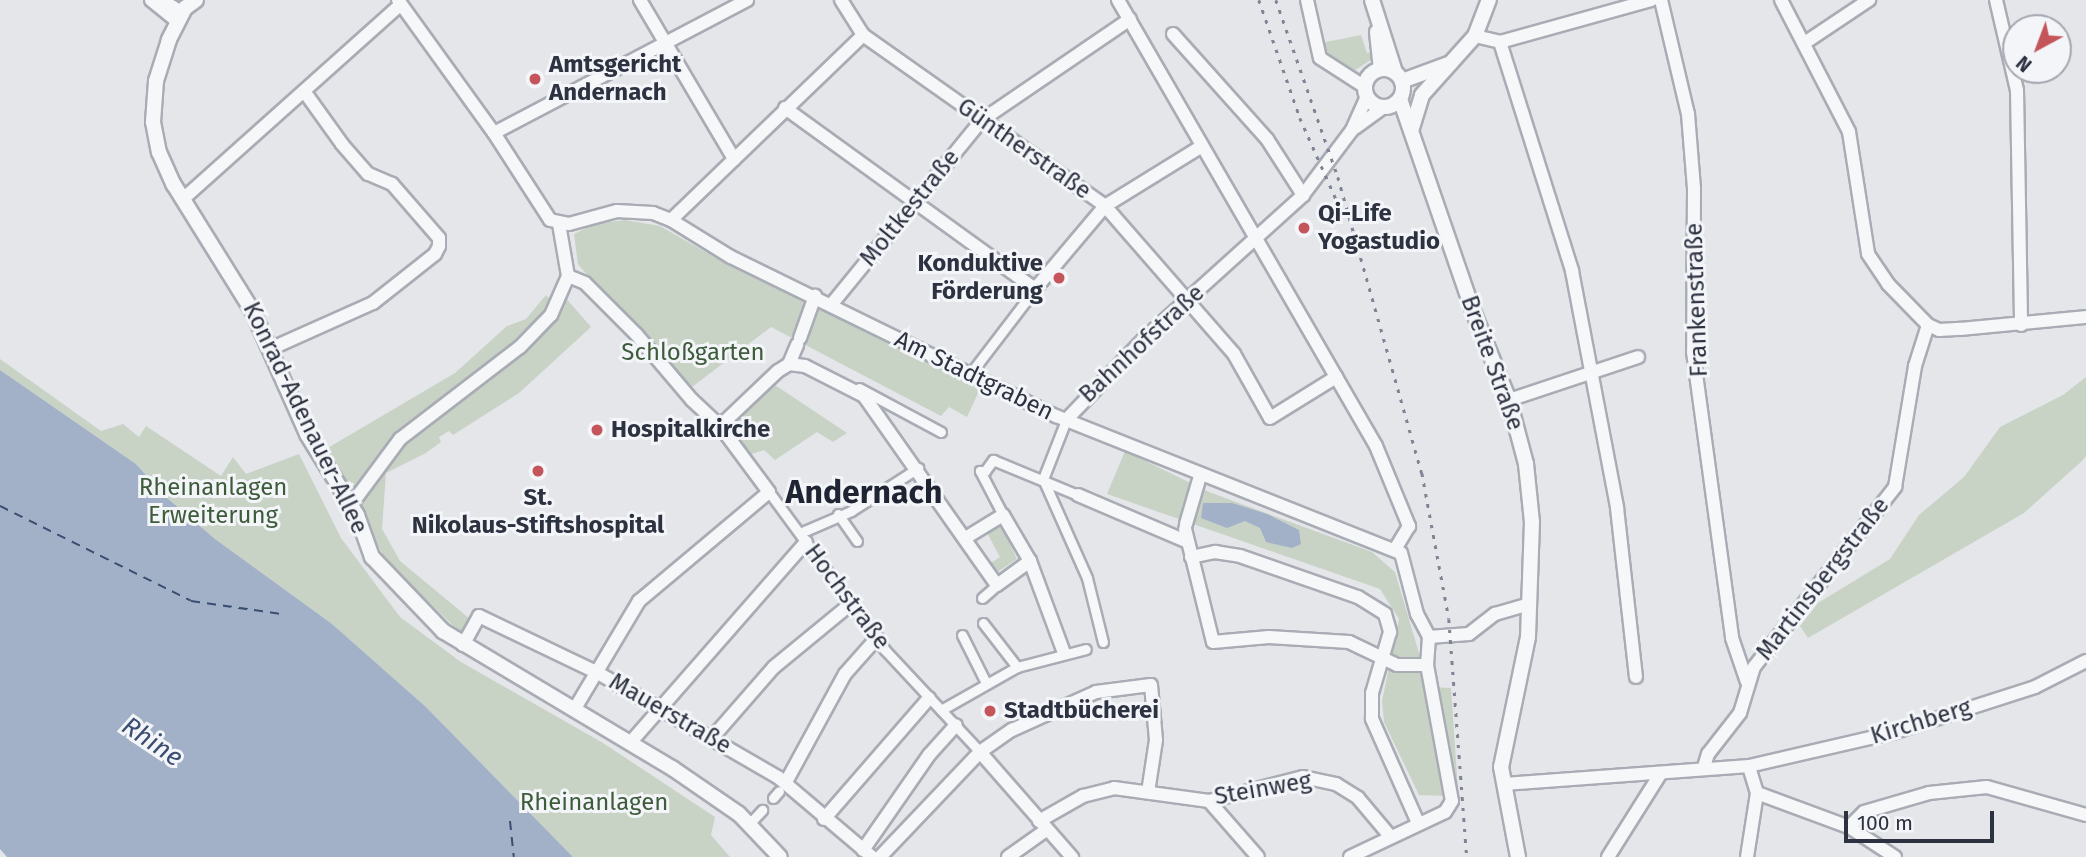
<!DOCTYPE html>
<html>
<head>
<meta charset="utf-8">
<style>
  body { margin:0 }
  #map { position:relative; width:2086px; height:857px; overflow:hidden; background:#e4e6ea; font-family:"Fira Sans",sans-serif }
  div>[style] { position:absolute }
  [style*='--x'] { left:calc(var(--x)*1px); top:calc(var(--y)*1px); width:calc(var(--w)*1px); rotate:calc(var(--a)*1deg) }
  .green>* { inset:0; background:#c8d3c6 }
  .water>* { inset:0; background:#a2b1c7 }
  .ferry>* { height:2px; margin-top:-1px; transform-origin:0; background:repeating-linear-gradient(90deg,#3a4e72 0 9px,transparent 0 16px) }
  .roads { filter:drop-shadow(2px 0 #a9acb4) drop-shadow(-2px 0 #a9acb4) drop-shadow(0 2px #a9acb4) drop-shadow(0 -2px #a9acb4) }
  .pedestrian>* { height:9px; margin:-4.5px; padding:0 4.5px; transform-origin:4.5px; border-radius:4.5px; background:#f6f7f9 }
  .minor>* { height:12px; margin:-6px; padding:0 6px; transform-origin:6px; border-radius:6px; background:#f6f7f9 }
  .tertiary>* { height:14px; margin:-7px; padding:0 7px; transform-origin:7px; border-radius:7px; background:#f6f7f9 }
  .tertiary>.ring { margin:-7px; padding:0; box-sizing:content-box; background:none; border:14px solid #f6f7f9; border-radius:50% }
  .rail>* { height:2.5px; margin-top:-1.25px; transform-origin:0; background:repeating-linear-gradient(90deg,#7e8493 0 3.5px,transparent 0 10.5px) }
  .dots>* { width:19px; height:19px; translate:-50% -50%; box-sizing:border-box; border:4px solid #f3f5f8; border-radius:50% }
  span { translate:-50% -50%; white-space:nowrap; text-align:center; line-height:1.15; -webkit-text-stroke:6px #f3f5f8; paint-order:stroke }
  .poi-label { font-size:24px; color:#2d3241; font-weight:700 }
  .left { translate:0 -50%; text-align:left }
  .right { translate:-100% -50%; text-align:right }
  .street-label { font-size:24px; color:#2d3241 }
  .park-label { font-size:24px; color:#3e5c3b }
  .water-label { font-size:26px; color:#3a4e72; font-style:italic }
  .district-label { font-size:32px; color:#1f2432; font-weight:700 }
  .north { position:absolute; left:2002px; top:14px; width:70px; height:70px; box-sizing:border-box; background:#f3f5f8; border:2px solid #a4a7af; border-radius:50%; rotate:221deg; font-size:19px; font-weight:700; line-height:28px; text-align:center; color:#2d3241 }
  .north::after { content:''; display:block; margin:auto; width:24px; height:32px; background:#c3555b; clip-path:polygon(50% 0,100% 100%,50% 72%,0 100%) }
  .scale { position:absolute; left:1844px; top:811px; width:150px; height:32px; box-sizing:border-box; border:4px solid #2d3241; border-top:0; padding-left:9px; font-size:21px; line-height:24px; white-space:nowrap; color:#2d3241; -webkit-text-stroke:5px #f3f5f8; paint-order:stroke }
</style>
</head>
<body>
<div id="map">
  <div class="green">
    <div style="clip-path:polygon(1361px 35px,1367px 53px,1376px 51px,1377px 56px,1354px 71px,1330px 58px,1321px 43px)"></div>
    <div style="clip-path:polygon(625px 220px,660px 226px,730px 266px,981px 387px,967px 417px,949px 407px,941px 416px,771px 327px,688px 390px,631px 319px,610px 303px,578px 264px,574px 234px,594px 224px)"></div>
    <div style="clip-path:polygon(546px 295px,558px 306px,564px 296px,591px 327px,519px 393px,453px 435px,449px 431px,439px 437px,441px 442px,426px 453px,386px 473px,382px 529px,400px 561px,470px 619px,462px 634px,387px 562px,326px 449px,455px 373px,507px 326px,526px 319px)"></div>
    <div style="clip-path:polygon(0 359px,101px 431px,123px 424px,139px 437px,146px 426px,221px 476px,233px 457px,246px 474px,299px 454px,341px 538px,400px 617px,461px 662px,603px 743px,715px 817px,711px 835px,730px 857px,573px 857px,426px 707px,332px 624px,215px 539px,166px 497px,136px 464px,0 370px)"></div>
    <div style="clip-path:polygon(2086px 377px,2086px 456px,2082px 461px,2024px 513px,1808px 638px,1800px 626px,1818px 603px,1890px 559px,1919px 515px,1964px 477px,2000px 427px,2063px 395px)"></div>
    <div style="clip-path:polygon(772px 383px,847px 433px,833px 442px,817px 432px,775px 460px,764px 450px,746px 456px,725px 427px)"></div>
    <div style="clip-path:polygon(1125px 451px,1209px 492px,1372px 552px,1395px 572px,1429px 687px,1451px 688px,1458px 790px,1448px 796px,1419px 795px,1384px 722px,1382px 701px,1399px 619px,1380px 589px,1107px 494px)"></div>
    <div style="clip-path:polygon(995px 525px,1003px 529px,1017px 559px,996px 573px,989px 564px,1000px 557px,986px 531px)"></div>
  </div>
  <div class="water">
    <div style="clip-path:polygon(0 370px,136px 464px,166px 497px,215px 539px,332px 624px,426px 707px,573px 857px,7px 857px,0 849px)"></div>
    <div style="clip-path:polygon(1203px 503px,1232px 503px,1267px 514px,1299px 530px,1301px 544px,1292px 548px,1266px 542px,1260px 528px,1245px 521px,1227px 528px,1201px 518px)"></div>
  </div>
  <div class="ferry">
    <div style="--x:0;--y:506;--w:213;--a:26.4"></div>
    <div style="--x:191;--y:601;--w:91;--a:8.2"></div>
    <div style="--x:510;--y:821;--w:36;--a:84"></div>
  </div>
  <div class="roads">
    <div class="pedestrian">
      <div style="--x:970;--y:374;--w:107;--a:-52.6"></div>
      <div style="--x:859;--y:388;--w:93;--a:28.2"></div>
      <div style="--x:1043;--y:479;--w:108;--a:66"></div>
      <div style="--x:1087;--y:578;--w:66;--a:76"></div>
      <div style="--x:1043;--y:479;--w:63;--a:-68.7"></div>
      <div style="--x:769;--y:492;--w:196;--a:53.7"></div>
      <div style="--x:885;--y:650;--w:139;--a:47"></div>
      <div style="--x:838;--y:514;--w:33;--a:55"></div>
      <div style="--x:1003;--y:515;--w:50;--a:-117.6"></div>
      <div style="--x:980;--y:471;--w:5;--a:0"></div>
      <div style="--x:985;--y:471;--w:14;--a:-54"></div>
      <div style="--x:993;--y:460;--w:92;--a:22.4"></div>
      <div style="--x:800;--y:533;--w:56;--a:-23.3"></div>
      <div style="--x:851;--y:511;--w:80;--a:-32.7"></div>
      <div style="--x:982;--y:598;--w:20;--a:-41"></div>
      <div style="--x:983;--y:623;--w:56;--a:52.3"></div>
      <div style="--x:962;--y:635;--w:54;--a:63.4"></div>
      <div style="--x:941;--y:710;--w:87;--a:-29.5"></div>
      <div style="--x:1017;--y:667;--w:71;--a:-14.6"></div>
      <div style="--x:773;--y:798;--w:9;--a:-49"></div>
      <div style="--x:750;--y:823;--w:18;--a:-47"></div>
    </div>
    <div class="minor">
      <div style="--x:151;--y:0;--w:35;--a:39"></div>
      <div style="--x:162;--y:0;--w:25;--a:32"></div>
      <div style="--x:398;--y:0;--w:164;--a:54.2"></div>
      <div style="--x:494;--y:133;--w:103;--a:57.2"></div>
      <div style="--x:550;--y:220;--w:19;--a:12"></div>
      <div style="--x:569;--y:224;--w:50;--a:-15.2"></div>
      <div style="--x:617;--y:211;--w:36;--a:3"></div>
      <div style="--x:653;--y:213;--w:19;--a:21"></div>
      <div style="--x:671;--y:220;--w:70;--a:31.7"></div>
      <div style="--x:731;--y:257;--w:362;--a:26.1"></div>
      <div style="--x:1056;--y:416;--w:371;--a:21.7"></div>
      <div style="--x:1401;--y:553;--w:63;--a:75.3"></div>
      <div style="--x:1417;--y:614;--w:26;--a:62"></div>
      <div style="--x:1429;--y:637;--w:28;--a:94"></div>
      <div style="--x:1427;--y:665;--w:138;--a:79.6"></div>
      <div style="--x:1452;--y:801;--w:13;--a:122"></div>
      <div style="--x:1445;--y:812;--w:105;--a:154.7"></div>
      <div style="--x:640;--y:0;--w:185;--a:59.4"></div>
      <div style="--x:841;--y:0;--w:41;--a:57.8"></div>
      <div style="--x:863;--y:35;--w:296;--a:35.2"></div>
      <div style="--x:1105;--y:206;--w:196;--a:48.9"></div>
      <div style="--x:1234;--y:354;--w:73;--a:60.6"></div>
      <div style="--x:1270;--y:418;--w:78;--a:-31.8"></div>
      <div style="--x:1118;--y:0;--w:515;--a:59.95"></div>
      <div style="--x:1376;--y:446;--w:87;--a:67.6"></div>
      <div style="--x:1409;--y:526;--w:27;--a:121"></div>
      <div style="--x:1307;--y:0;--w:59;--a:77.4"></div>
      <div style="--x:1320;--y:58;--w:54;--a:32.8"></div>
      <div style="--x:1661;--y:0;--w:117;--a:76.7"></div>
      <div style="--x:1688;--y:114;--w:74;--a:85.4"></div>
      <div style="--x:1694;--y:188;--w:164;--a:90.3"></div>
      <div style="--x:1693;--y:352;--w:289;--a:82.2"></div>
      <div style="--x:1732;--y:638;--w:46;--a:71.2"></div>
      <div style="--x:1781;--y:0;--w:148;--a:62.7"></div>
      <div style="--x:1849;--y:132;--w:123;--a:81.1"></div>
      <div style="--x:1868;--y:254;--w:36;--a:56"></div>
      <div style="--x:1888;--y:284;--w:57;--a:45.7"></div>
      <div style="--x:1928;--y:325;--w:12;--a:24"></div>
      <div style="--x:1939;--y:330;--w:22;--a:-3"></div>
      <div style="--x:1961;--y:329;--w:126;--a:-5.5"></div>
      <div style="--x:1996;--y:0;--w:92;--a:76.9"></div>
      <div style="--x:2017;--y:90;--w:235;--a:89"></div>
      <div style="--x:1173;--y:34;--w:141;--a:48.2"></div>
      <div style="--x:1267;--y:139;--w:67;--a:57.3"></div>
      <div style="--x:1475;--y:36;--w:26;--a:13"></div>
      <div style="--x:1500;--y:42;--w:157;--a:-15.5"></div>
      <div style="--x:1500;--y:42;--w:240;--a:72.5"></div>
      <div style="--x:1572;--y:271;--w:241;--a:79.2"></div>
      <div style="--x:1617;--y:508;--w:170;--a:83.6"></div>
      <div style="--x:1806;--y:42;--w:76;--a:-33.7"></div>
      <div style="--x:785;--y:108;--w:309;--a:35.9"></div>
      <div style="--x:1035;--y:289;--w:109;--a:-49.9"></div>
      <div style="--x:1105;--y:206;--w:114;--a:-31.7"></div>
      <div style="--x:1355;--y:128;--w:34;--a:-36"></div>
      <div style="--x:494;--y:133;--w:286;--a:-27.7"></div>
      <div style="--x:183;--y:199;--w:292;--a:-41.8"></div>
      <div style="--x:671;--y:220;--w:267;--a:-43.9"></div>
      <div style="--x:568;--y:276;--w:18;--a:22"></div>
      <div style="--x:585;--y:283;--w:72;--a:45"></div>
      <div style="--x:636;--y:334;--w:87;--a:49.7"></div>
      <div style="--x:692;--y:400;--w:38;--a:43"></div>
      <div style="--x:720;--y:426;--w:82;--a:53.4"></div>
      <div style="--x:769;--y:492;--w:170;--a:140"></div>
      <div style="--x:639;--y:601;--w:127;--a:120.8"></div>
      <div style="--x:831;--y:305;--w:239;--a:-50.8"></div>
      <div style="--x:982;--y:120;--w:179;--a:-34.3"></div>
      <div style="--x:800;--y:338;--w:45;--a:-70.3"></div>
      <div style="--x:270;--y:349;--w:113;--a:-24.1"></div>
      <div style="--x:373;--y:303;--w:79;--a:-38.3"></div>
      <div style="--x:435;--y:254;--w:9;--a:-63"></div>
      <div style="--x:439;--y:246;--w:8;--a:-90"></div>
      <div style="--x:439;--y:238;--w:72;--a:-131"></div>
      <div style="--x:392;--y:184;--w:26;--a:-157"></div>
      <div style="--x:368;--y:174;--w:40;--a:-131"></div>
      <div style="--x:342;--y:144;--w:65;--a:-125.6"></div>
      <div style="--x:789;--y:364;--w:21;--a:-67"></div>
      <div style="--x:1509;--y:400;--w:136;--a:-18.4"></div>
      <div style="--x:1066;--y:420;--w:114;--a:-46.1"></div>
      <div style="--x:1145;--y:338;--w:213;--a:-42.1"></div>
      <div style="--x:1303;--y:195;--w:81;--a:-53"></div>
      <div style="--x:1352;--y:130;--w:36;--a:-66"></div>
      <div style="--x:720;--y:426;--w:80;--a:-43.5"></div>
      <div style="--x:778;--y:371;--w:13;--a:-32"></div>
      <div style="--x:789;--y:364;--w:16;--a:7"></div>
      <div style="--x:805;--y:366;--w:66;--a:27"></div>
      <div style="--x:864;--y:396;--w:231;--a:54.9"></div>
      <div style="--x:997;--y:585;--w:41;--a:-36"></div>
      <div style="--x:1078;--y:495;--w:117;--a:23.1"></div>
      <div style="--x:351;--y:505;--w:82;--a:-53.4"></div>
      <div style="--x:400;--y:439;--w:151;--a:-37.5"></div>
      <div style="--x:520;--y:347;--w:45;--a:-45.9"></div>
      <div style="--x:551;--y:315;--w:43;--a:-66.4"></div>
      <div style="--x:568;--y:276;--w:53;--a:-99.8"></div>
      <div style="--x:1186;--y:524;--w:50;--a:-73.7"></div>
      <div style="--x:1185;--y:529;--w:116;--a:76.1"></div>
      <div style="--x:1213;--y:642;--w:56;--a:-5.1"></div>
      <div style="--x:1269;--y:637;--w:80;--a:3.6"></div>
      <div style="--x:1349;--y:642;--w:53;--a:25.6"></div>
      <div style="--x:1397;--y:665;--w:30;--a:0"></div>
      <div style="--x:967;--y:537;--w:42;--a:-31.4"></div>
      <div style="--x:1003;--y:515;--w:53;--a:59.6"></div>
      <div style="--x:1030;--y:561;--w:98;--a:69.7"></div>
      <div style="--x:1191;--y:557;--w:25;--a:-12"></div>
      <div style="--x:1215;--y:552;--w:25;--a:9"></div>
      <div style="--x:1240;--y:556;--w:125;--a:19.2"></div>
      <div style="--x:1358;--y:597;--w:32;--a:32"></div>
      <div style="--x:1385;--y:614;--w:19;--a:74"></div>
      <div style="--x:1390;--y:632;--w:64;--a:106.4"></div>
      <div style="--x:1372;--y:693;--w:26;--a:90"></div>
      <div style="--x:1372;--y:719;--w:114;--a:66.1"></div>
      <div style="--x:1429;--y:637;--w:40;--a:-4.3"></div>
      <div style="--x:1469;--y:634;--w:33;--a:-38"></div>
      <div style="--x:1495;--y:614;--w:36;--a:-16"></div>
      <div style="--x:463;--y:645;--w:33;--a:-61"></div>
      <div style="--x:479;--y:616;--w:132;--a:25.6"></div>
      <div style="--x:598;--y:673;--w:209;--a:30.1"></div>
      <div style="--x:779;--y:778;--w:122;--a:40.3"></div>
      <div style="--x:712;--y:738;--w:94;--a:-48.9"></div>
      <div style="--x:774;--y:667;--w:101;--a:-39.4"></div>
      <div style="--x:630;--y:743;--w:267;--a:-48.8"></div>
      <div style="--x:980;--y:752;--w:140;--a:48.8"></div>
      <div style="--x:1704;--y:767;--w:14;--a:-73"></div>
      <div style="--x:1708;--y:754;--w:52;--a:-52"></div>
      <div style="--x:1740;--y:713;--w:48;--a:-73.1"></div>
      <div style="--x:1754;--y:667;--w:229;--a:-51.9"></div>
      <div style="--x:1895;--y:487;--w:123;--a:-80.6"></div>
      <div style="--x:1915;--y:366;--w:43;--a:-72.4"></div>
      <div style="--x:786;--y:782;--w:123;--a:-61.4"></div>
      <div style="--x:845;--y:674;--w:48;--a:-48.4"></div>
      <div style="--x:1504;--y:784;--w:246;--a:-4.2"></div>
      <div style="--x:1749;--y:766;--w:147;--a:-13"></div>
      <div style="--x:1892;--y:733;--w:150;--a:-17.8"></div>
      <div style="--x:2035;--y:687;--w:57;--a:-27"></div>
      <div style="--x:1757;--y:793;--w:98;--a:20.3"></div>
      <div style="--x:1849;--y:827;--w:55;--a:33.1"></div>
      <div style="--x:1209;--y:801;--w:74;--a:48.8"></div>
      <div style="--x:824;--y:819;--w:160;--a:-49"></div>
      <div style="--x:1039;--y:821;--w:51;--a:-29.6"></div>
      <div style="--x:1083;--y:796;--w:32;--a:-14"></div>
      <div style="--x:1114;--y:788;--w:96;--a:7.8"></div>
      <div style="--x:1209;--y:801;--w:97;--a:-14.3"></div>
      <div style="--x:1303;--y:777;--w:34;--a:12"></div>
      <div style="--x:1336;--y:784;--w:26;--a:32"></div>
      <div style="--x:1358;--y:798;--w:50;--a:49.9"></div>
      <div style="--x:1849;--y:827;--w:21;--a:-45"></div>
      <div style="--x:1864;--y:812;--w:68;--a:-16.3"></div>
      <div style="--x:1929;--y:793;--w:58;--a:-5.9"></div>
      <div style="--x:1987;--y:787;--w:103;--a:15.8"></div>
      <div style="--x:863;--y:850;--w:116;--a:-55.2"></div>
      <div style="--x:929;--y:755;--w:40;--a:-48"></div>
      <div style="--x:880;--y:857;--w:145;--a:-46.4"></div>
      <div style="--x:980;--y:752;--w:39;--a:-35"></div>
      <div style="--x:1012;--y:730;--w:92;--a:-24.3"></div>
      <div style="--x:1096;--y:692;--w:55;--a:-7.3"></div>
      <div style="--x:1151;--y:685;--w:55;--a:84.8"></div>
      <div style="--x:1156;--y:740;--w:53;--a:98.7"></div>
      <div style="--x:1008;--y:857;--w:47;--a:-35.4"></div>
      <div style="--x:1608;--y:857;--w:99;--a:-57.8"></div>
      <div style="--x:1747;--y:857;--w:65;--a:-81.1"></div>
      <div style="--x:1757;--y:793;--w:28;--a:-107"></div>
    </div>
    <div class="tertiary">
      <div style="--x:196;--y:0;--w:14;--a:144"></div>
      <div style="--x:185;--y:8;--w:36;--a:117"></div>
      <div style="--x:169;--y:40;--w:43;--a:107.6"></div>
      <div style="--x:156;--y:81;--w:41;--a:94.2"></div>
      <div style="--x:153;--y:122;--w:31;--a:79"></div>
      <div style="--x:159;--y:152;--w:36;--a:66"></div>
      <div style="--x:174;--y:185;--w:150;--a:58.1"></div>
      <div style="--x:253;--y:312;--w:133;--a:66.1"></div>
      <div style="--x:307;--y:434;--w:95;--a:58.3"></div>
      <div style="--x:357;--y:515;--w:45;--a:70.3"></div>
      <div style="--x:372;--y:557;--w:103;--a:46.2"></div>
      <div style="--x:443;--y:631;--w:267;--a:30.9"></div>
      <div style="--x:672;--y:768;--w:81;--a:34.5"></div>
      <div style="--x:739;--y:814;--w:59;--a:46.4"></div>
      <div style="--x:1372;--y:0;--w:76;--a:72.3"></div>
      <div style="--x:1377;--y:32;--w:37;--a:84"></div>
      <div class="ring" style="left:1365px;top:69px;width:24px;height:24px"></div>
      <div style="--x:1402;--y:81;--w:52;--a:-20.2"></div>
      <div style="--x:1400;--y:99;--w:224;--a:71"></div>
      <div style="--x:1473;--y:311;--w:96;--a:68"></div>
      <div style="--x:1509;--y:400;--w:66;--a:75.1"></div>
      <div style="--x:1526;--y:464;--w:58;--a:84.1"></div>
      <div style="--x:1532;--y:522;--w:115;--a:92"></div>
      <div style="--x:1528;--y:637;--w:133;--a:101.7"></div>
      <div style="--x:1501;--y:767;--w:92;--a:79.3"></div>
      <div style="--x:1412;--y:128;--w:34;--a:-73"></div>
      <div style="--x:1422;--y:95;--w:79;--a:-48.1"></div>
      <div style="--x:1475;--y:36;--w:39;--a:-69"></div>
    </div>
  </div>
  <div class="rail">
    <div style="--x:1259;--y:0;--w:125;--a:70.8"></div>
    <div style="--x:1300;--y:118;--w:89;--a:66"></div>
    <div style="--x:1276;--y:0;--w:188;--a:70.7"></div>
    <div style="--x:1338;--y:177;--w:308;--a:74.2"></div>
    <div style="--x:1422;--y:473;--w:148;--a:79.5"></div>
    <div style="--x:1449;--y:619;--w:239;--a:85.7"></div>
  </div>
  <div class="dots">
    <div style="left:535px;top:79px;background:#c3555b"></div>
    <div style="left:1304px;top:228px;background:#c3555b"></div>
    <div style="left:1059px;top:278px;background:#c3555b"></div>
    <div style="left:597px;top:430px;background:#c3555b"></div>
    <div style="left:538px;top:471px;background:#c3555b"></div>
    <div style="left:990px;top:711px;background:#c3555b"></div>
  </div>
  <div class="poi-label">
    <span class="left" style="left:549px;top:79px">Amtsgericht<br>Andernach</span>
    <span class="left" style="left:1318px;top:228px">Qi-Life<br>Yogastudio</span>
    <span class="right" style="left:1043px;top:278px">Konduktive<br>Förderung</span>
    <span class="left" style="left:611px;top:430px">Hospitalkirche</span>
    <span style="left:538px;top:512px">St.<br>Nikolaus-Stiftshospital</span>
    <span class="left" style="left:1004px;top:711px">Stadtbücherei</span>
  </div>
  <div class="street-label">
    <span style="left:1024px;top:149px;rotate:35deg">Güntherstraße</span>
    <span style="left:910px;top:208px;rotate:-51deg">Moltkestraße</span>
    <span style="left:1697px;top:300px;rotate:-92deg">Frankenstraße</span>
    <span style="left:1142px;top:344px;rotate:-43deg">Bahnhofstraße</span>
    <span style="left:1492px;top:363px;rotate:70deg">Breite Straße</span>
    <span style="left:974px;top:376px;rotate:26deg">Am Stadtgraben</span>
    <span style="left:305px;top:418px;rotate:64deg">Konrad-Adenauer-Allee</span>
    <span style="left:1823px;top:579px;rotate:-52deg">Martinsbergstraße</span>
    <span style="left:847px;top:597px;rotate:53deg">Hochstraße</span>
    <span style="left:670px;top:714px;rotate:30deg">Mauerstraße</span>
    <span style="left:1921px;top:722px;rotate:-17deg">Kirchberg</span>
    <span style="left:1263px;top:789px;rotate:-10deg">Steinweg</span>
  </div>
  <div class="park-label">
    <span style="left:693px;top:353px">Schloßgarten</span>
    <span style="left:213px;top:502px">Rheinanlagen<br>Erweiterung</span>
    <span style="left:594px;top:803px">Rheinanlagen</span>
  </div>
  <div class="water-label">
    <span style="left:152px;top:742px;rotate:34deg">Rhine</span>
  </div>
  <div class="district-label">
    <span style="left:864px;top:492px">Andernach</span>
  </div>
  <div class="north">N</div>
  <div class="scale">100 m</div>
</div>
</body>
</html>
